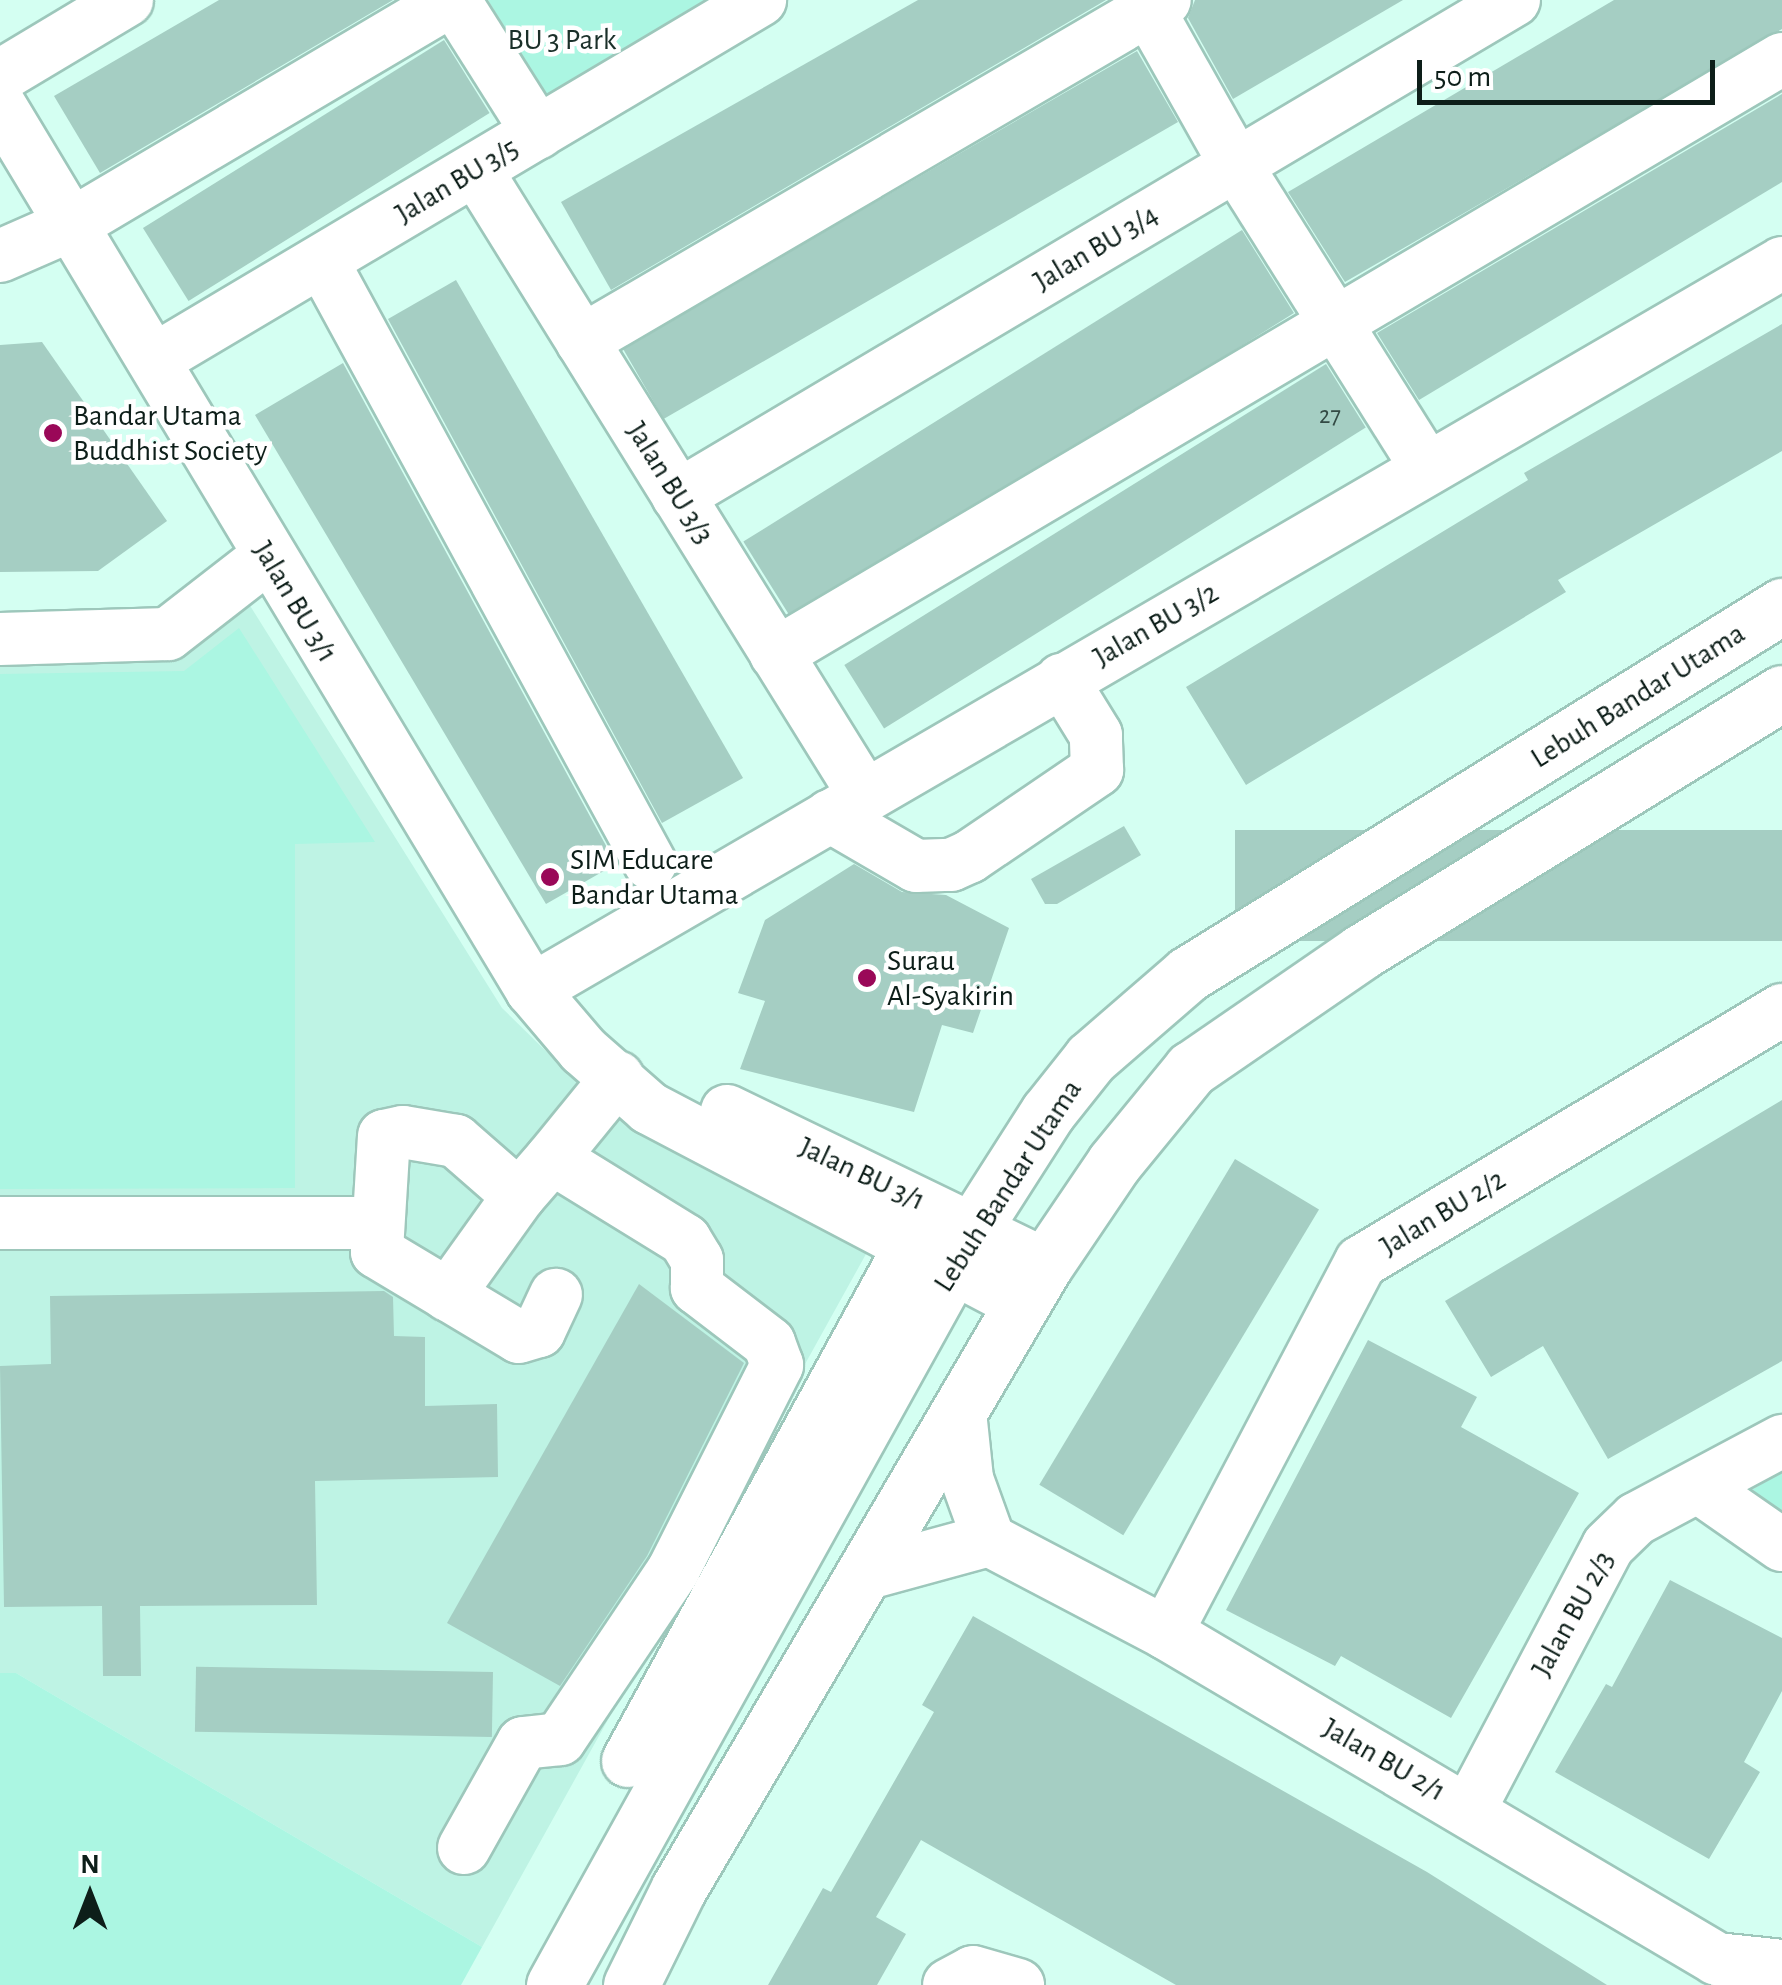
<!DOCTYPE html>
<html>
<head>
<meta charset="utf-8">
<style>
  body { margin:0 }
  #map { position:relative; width:1782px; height:1985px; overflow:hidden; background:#d4fff2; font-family:"Alegreya Sans",sans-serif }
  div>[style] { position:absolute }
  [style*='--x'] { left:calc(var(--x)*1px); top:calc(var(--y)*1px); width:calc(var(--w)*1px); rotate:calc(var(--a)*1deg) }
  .built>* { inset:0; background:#bef3e4 }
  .green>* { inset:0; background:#abf6e2 }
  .building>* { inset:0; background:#a5cec3; transform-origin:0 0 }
  .roads { filter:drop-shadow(2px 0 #9dc7bb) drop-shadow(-2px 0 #9dc7bb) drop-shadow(0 2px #9dc7bb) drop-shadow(0 -2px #9dc7bb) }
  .minor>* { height:52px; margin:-26px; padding:0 26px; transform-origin:26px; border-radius:26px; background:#fff }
  .major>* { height:55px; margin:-27.5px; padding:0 27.5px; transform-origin:27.5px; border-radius:27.5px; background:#fff }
  .dots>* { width:28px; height:28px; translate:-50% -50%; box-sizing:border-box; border:5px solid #fff; border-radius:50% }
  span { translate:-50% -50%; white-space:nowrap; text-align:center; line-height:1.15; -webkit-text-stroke:9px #fff; paint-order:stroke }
  .number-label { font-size:25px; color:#334a44 }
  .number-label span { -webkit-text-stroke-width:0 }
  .park-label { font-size:30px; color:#1b302a }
  .street-label { font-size:30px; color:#0d1e19 }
  .poi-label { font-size:30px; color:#0d1e19 }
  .left { translate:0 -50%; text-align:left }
  .north { position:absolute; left:40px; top:1845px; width:100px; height:100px; -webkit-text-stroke:8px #fff; paint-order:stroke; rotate:0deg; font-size:28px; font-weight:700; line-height:40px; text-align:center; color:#0d1e19 }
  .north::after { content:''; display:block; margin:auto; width:35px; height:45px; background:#0d1e19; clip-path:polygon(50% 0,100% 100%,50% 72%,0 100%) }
  .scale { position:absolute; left:1417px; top:60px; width:298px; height:45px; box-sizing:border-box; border:5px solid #0d1e19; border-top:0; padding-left:12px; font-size:30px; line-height:35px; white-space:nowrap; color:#0d1e19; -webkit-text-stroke:8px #fff; paint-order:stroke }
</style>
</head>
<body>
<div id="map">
  <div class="built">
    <div style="clip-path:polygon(244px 596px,502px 1008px,559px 1064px,871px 1245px,482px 1947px,16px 1673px,0 1673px,0 654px)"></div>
  </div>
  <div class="green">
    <div style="clip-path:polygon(488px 0,709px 0,545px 96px)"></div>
    <div style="clip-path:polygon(239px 628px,375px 842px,295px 844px,295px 1188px,0 1189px,0 674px,184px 671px)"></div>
    <div style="clip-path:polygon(1782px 1471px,1782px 1513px,1747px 1493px)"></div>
    <div style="clip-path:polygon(0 1673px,16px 1673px,482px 1947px,461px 1985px,0 1985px)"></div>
  </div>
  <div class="building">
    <div style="clip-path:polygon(219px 0,393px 0,100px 173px,54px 96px)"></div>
    <div style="clip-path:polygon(918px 0,1106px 0,611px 290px,561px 202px)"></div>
    <div style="clip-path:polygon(1195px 0,1403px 0,1233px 99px,1188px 18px)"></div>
    <div style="clip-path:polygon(1614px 0,1782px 0,1782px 29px,1345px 282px,1288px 192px)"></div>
    <div style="left:444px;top:40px;width:86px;height:355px;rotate:58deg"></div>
    <div style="left:1137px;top:51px;width:82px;height:594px;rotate:60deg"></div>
    <div style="clip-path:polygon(1782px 94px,1782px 182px,1419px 400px,1377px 333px)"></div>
    <div style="left:1242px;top:230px;width:98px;height:588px;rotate:58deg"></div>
    <div style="clip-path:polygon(456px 280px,743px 778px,662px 823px,388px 319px)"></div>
    <div style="clip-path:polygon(1782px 324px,1782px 451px,1558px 580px,1566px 592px,1246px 785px,1186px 687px,1528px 480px,1524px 473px)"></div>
    <div style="clip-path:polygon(42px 342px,167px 521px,98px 571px,0 572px,0 345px)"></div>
    <div style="clip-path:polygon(343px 363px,616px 864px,546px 904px,255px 415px)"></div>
    <div style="left:1326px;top:364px;width:75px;height:568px;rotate:58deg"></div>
    <div style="clip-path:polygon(1124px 826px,1141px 855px,1057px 904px,1045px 904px,1031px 879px)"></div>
    <div style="left:1782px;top:830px;width:111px;height:547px;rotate:90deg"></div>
    <div style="clip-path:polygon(854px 864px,902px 892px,946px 895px,1009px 928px,973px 1033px,942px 1025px,914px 1112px,740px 1069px,765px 1001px,738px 993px,765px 920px)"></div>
    <div style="clip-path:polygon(1782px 1100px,1782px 1361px,1608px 1459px,1543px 1346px,1491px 1377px,1445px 1301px)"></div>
    <div style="left:1235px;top:1159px;width:98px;height:380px;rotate:31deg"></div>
    <div style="clip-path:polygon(639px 1284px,744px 1363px,647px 1556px,560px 1686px,447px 1623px)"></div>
    <div style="clip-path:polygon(384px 1291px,393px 1297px,394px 1336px,425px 1337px,425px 1406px,497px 1404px,498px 1477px,315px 1481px,317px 1605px,140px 1606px,141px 1676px,103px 1676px,102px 1606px,4px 1607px,0 1366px,51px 1364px,50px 1296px)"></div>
    <div style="clip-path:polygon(1368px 1340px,1477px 1397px,1461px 1427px,1579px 1493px,1451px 1718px,1341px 1656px,1335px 1666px,1226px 1610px)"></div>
    <div style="clip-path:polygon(1670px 1580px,1782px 1638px,1782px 1691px,1744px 1762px,1760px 1772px,1709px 1859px,1555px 1772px,1606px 1684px,1612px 1687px)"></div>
    <div style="clip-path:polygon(973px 1616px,1427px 1872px,1607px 1985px,1176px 1985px,921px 1840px,876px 1917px,906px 1934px,877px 1985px,768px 1985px,823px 1888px,831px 1892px,934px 1712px,922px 1705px)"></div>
    <div style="left:493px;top:1672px;width:65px;height:297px;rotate:91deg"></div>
  </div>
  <div class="roads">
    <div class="minor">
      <div style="--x:454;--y:0;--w:157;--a:57.7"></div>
      <div style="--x:1143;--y:0;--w:189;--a:60.6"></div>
      <div style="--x:1236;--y:165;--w:357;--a:57.8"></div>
      <div style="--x:0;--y:76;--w:148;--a:-30.9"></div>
      <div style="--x:0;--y:106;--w:1032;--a:58.96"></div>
      <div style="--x:532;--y:990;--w:79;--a:49.6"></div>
      <div style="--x:583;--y:1050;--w:88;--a:41.3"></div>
      <div style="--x:649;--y:1108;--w:422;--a:27.7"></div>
      <div style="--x:476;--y:170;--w:737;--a:58.14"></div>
      <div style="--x:0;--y:256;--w:77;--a:-23.6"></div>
      <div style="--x:71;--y:225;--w:442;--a:-30.6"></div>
      <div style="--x:322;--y:261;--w:686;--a:61.42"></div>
      <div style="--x:582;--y:341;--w:675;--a:-30.32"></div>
      <div style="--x:154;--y:360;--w:705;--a:-30.71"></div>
      <div style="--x:678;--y:496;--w:972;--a:-30.68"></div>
      <div style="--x:0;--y:639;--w:168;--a:-1.7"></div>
      <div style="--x:168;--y:634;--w:124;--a:-37.8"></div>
      <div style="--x:776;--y:654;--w:1169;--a:-30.6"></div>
      <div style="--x:830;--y:816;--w:99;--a:30.2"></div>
      <div style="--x:916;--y:866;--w:35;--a:-2"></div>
      <div style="--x:951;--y:865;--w:20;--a:-24"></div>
      <div style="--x:969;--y:857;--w:155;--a:-34.2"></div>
      <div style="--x:1097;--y:770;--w:35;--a:-92"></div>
      <div style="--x:1096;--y:735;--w:65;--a:-121.7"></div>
      <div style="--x:532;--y:990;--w:1446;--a:-30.18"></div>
      <div style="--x:727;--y:1111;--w:353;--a:25.8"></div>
      <div style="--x:552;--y:1158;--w:104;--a:-50.8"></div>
      <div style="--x:0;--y:1223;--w:376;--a:0"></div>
      <div style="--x:448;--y:1295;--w:122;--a:-54.4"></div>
      <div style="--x:960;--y:1412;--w:67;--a:84"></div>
      <div style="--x:967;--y:1479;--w:65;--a:70.2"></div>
      <div style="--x:989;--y:1540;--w:200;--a:27.7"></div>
      <div style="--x:1166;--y:1633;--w:640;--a:30.61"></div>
      <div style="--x:1717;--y:1959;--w:65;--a:6.1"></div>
      <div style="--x:1700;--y:1488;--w:100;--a:34.8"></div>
      <div style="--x:865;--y:1574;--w:129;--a:-15.3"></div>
      <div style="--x:1166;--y:1633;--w:419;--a:-62.3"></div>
      <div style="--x:1361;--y:1262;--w:491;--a:-30.9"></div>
      <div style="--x:628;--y:1761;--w:589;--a:-61.26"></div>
      <div style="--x:1469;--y:1810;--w:298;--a:-62.2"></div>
      <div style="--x:1608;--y:1546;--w:39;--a:-44"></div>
      <div style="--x:1636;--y:1519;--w:166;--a:-28.1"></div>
      <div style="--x:464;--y:1848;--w:120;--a:-60.7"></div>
      <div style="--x:523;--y:1743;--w:37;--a:-6"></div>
      <div style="--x:560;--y:1739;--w:202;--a:-56.1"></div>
      <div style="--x:673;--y:1571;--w:231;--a:-63.2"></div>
      <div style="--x:777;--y:1365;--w:23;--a:-110"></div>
      <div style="--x:769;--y:1343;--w:91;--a:-142.6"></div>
      <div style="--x:697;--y:1288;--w:28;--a:-90"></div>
      <div style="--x:697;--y:1260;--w:23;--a:-121"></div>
      <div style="--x:685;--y:1240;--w:156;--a:-148.3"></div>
      <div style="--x:552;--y:1158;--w:50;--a:131"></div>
      <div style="--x:519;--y:1196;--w:84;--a:-138.9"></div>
      <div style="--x:456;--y:1141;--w:54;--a:-170.4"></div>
      <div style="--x:403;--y:1132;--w:19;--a:168"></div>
      <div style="--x:384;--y:1136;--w:116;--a:93.5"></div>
      <div style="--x:377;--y:1252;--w:165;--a:30.9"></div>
      <div style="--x:519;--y:1337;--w:21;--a:-17"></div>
      <div style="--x:539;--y:1331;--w:40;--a:-65"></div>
      <div style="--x:949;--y:1985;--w:27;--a:-28"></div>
      <div style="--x:973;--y:1972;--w:47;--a:16.1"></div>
    </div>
    <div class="major">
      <div style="--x:554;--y:1985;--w:868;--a:-60.98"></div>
      <div style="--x:975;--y:1226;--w:135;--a:-57.4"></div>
      <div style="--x:1048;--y:1112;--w:69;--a:-51.5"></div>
      <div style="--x:1091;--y:1058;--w:128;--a:-40.9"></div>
      <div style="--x:1188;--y:974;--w:699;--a:-31.78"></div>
      <div style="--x:631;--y:1985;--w:108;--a:-63.7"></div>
      <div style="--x:679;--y:1888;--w:723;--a:-59.57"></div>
      <div style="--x:1045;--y:1265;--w:123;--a:-55.9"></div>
      <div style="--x:1114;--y:1163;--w:122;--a:-50.7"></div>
      <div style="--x:1191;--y:1069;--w:206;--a:-34.5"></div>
      <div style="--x:1361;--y:952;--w:494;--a:-31.6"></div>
    </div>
  </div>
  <div class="dots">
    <div style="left:53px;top:433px;background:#9a0858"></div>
    <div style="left:550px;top:877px;background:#9a0858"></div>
    <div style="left:867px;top:978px;background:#9a0858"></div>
  </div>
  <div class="number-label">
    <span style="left:1330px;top:416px">27</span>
  </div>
  <div class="park-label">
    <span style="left:562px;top:40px">BU 3 Park</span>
  </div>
  <div class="street-label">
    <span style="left:457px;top:181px;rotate:-31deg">Jalan BU 3/5</span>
    <span style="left:1096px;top:248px;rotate:-31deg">Jalan BU 3/4</span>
    <span style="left:670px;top:483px;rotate:58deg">Jalan BU 3/3</span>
    <span style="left:295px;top:602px;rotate:59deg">Jalan BU 3/1</span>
    <span style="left:1156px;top:625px;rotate:-30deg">Jalan BU 3/2</span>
    <span style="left:1638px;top:696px;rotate:-32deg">Lebuh Bandar Utama</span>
    <span style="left:862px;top:1174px;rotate:25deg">Jalan BU 3/1</span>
    <span style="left:1008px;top:1186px;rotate:-57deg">Lebuh Bandar Utama</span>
    <span style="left:1443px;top:1213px;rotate:-31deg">Jalan BU 2/2</span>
    <span style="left:1573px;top:1614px;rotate:-61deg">Jalan BU 2/3</span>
    <span style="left:1384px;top:1760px;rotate:30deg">Jalan BU 2/1</span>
  </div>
  <div class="poi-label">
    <span class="left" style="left:73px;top:433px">Bandar Utama<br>Buddhist Society</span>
    <span class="left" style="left:570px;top:877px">SIM Educare<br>Bandar Utama</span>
    <span class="left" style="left:887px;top:978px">Surau<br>Al-Syakirin</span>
  </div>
  <div class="north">N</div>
  <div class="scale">50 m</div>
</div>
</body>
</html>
